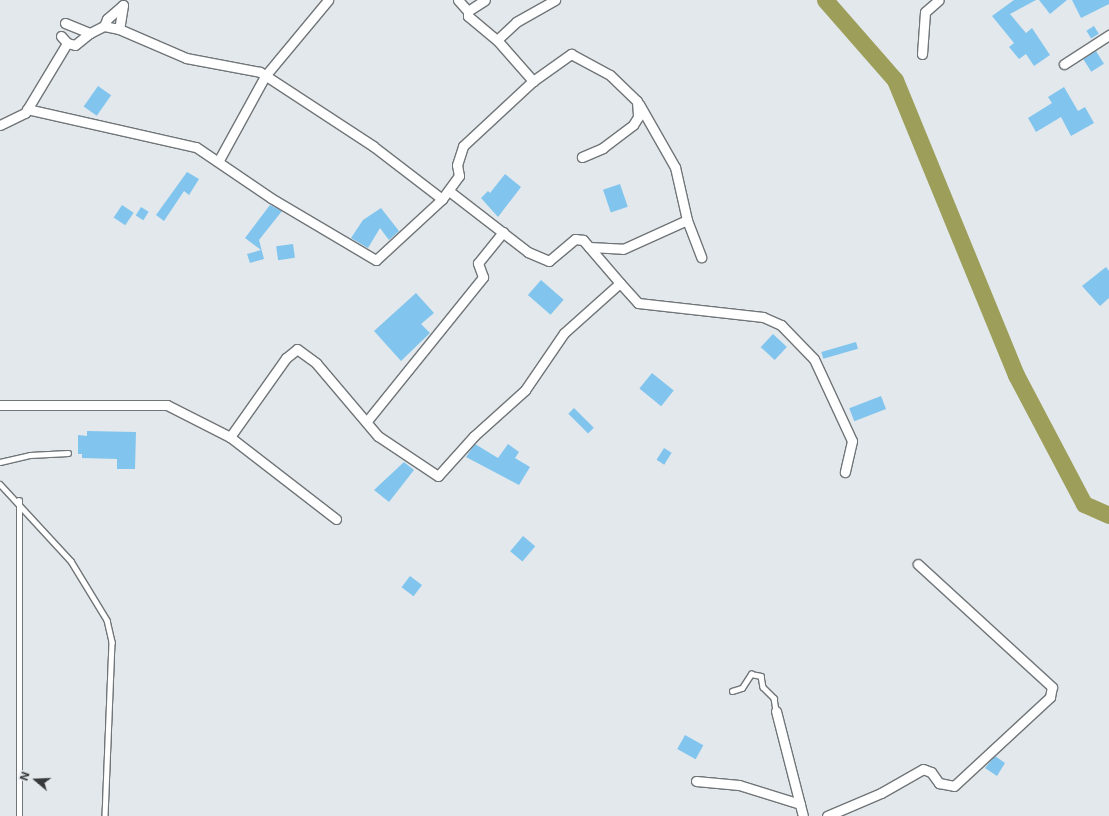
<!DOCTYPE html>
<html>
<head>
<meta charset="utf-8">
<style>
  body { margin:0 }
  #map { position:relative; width:1109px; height:816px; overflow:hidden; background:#e2e8eb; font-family:Inter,sans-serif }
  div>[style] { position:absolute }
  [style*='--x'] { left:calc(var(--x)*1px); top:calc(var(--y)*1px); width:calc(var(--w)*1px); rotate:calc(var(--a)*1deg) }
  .river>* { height:17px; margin:-8.5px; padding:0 8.5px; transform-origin:8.5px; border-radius:8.5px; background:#9c9e59 }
  .building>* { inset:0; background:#81c5ef; transform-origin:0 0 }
  .roads { filter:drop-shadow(1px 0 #707578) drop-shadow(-1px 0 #707578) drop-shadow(0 1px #707578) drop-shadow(0 -1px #707578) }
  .lane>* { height:4.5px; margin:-2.25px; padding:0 2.25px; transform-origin:2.25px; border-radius:2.25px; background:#fff }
  .street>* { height:9px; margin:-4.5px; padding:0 4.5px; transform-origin:4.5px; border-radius:4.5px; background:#fff }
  span { translate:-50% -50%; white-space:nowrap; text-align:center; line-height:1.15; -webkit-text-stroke:3.5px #e2e8eb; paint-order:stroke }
  .north { position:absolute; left:16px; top:760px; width:40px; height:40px; -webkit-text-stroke:3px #e2e8eb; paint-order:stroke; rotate:289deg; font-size:11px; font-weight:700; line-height:16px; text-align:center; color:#36383a }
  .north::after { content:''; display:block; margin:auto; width:14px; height:18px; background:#36383a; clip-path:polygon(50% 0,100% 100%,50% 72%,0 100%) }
</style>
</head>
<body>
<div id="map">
  <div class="river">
    <div style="--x:825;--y:0;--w:106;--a:48.8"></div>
    <div style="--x:895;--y:80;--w:319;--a:67.7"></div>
    <div style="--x:1016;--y:375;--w:146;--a:62.2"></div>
    <div style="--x:1084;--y:504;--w:27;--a:24"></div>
  </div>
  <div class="building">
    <div style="clip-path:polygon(1014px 0,1036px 0,1010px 14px,1026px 33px,1032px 28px,1050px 55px,1034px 66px,1026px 54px,1019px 59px,1009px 47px,1014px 43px,992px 16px)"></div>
    <div style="clip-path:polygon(1039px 0,1067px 0,1050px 14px)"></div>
    <div style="clip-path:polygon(1072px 0,1109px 0,1109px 4px,1081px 18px)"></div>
    <div style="left:1094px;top:26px;width:9px;height:9px;rotate:58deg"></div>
    <div style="left:1096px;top:51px;width:15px;height:15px;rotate:58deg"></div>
    <div style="left:98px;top:86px;width:16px;height:25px;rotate:35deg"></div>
    <div style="clip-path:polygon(1064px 87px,1078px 111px,1085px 107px,1094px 123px,1071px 136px,1061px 117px,1036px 132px,1028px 118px,1052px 103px,1048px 97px)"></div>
    <div style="clip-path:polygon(187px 172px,199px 179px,189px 195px,184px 191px,164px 221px,156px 215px)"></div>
    <div style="clip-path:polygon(505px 174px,521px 187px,498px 217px,481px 198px,488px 191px,490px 193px)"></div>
    <div style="left:620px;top:184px;width:24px;height:18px;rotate:71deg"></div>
    <div style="left:122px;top:205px;width:14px;height:15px;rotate:34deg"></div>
    <div style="clip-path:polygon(270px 205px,282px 211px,259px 240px,264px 259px,250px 263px,247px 254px,261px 250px,245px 238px)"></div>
    <div style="left:141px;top:207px;width:9px;height:10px;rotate:32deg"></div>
    <div style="clip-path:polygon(381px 208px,399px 231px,389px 240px,380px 228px,368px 248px,351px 238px,363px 220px)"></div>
    <div style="left:293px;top:244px;width:14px;height:17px;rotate:82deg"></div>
    <div style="clip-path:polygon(1106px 267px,1109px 271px,1109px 298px,1100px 306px,1082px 286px)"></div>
    <div style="left:541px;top:280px;width:30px;height:20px;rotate:41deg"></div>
    <div style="clip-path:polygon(416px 293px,434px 313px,421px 324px,430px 333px,401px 361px,374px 331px)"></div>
    <div style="left:773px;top:334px;width:19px;height:18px;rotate:43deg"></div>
    <div style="left:856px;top:342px;width:7px;height:36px;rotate:74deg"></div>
    <div style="left:652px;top:373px;width:28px;height:20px;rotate:39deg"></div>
    <div style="left:881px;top:396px;width:14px;height:34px;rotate:69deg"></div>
    <div style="left:574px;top:408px;width:28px;height:8px;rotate:45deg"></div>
    <div style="clip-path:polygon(87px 431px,136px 432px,135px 469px,117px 469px,117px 459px,82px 458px,82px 454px,78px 454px,78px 435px,87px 436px)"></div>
    <div style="clip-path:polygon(475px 444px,498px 458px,508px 444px,519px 452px,515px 458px,530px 467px,519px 485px,466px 457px)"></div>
    <div style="left:664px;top:448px;width:9px;height:14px;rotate:32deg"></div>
    <div style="clip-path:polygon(404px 462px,414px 470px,389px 502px,374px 490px)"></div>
    <div style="left:523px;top:536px;width:16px;height:20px;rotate:40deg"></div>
    <div style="left:410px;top:576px;width:15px;height:14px;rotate:37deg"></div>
    <div style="left:685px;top:735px;width:21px;height:16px;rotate:29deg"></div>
    <div style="clip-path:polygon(995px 756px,1005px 763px,997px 776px,985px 768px)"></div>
  </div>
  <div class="roads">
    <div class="lane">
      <div style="--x:0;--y:462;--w:31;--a:-13"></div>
      <div style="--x:30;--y:455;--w:38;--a:-3"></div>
      <div style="--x:0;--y:484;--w:105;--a:47.3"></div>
      <div style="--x:71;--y:561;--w:69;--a:58.6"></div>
      <div style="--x:107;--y:620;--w:23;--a:77"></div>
      <div style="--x:112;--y:642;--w:174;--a:92.3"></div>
      <div style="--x:19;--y:500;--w:316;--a:90"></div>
      <div style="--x:732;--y:691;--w:10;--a:-17"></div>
      <div style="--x:742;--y:688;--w:17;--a:-57"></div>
      <div style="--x:751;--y:674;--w:10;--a:11"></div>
      <div style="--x:761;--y:676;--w:11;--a:80"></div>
      <div style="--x:763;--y:687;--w:16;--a:45"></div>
      <div style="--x:774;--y:698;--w:13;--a:81"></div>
    </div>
    <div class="street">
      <div style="--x:458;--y:0;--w:15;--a:48"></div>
      <div style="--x:468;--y:11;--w:20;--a:-33"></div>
      <div style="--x:468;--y:11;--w:5;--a:90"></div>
      <div style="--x:468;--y:16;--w:38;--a:40"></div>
      <div style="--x:497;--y:40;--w:26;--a:-43"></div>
      <div style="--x:516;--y:22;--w:45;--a:-29.4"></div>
      <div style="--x:65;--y:23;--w:27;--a:22"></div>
      <div style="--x:90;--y:33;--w:16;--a:-27"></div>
      <div style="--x:119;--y:29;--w:15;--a:-169"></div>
      <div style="--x:104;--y:26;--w:8;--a:-67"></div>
      <div style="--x:107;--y:19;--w:21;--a:-41"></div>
      <div style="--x:123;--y:5;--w:24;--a:99"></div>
      <div style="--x:119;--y:29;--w:73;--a:23.4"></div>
      <div style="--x:186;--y:58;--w:75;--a:10.7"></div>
      <div style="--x:260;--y:72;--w:135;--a:33.2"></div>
      <div style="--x:373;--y:146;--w:87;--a:37.5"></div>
      <div style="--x:442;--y:199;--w:29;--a:-54"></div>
      <div style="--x:459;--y:176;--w:11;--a:-100"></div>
      <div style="--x:457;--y:165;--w:20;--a:-72"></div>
      <div style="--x:463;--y:146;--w:96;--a:-42.9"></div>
      <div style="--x:61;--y:36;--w:9;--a:49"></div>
      <div style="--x:67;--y:43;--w:8;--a:14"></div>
      <div style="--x:75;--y:45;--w:19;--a:-39"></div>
      <div style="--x:497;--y:40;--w:55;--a:48.7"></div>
      <div style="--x:533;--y:81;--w:47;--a:-35.4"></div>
      <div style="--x:571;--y:54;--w:44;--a:28.3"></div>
      <div style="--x:610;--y:75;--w:37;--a:44"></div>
      <div style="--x:637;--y:101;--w:16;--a:86"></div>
      <div style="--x:638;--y:117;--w:9;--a:122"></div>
      <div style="--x:633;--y:125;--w:38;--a:143"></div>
      <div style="--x:603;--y:148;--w:23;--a:157"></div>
      <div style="--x:922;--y:54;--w:42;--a:-85.9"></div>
      <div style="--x:925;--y:12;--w:18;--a:-41"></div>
      <div style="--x:1064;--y:64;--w:54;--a:-32.8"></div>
      <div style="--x:639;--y:104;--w:73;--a:60.3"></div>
      <div style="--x:675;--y:167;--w:54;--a:77.2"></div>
      <div style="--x:687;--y:220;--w:40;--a:69"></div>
      <div style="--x:27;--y:109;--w:173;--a:12.7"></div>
      <div style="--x:196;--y:147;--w:91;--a:34.2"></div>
      <div style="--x:271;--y:198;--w:122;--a:30.6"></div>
      <div style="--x:376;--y:260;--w:90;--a:-42.7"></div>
      <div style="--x:0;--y:125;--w:28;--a:-26"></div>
      <div style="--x:25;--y:113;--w:82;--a:-59"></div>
      <div style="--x:219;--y:160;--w:96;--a:-61.3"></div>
      <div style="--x:265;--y:76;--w:99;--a:-50.3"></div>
      <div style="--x:589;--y:247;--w:34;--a:3"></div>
      <div style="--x:623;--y:249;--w:70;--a:-24.4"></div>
      <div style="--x:620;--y:283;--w:27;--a:48"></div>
      <div style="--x:638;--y:303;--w:126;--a:6.4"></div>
      <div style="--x:763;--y:317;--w:20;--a:24"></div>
      <div style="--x:781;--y:325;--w:47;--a:45.9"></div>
      <div style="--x:814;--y:359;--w:90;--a:65.1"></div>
      <div style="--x:852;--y:441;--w:32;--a:103"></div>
      <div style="--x:0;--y:405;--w:167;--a:0"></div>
      <div style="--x:167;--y:405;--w:71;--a:26.9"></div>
      <div style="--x:230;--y:437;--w:97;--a:-54.7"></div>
      <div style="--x:286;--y:358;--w:14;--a:-39"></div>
      <div style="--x:297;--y:349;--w:24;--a:36"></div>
      <div style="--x:316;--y:363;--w:96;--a:49.7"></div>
      <div style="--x:378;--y:436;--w:72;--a:33.7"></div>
      <div style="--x:438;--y:476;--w:54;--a:-48"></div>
      <div style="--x:474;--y:436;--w:69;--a:-42"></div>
      <div style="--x:525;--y:390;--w:69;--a:-55.6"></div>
      <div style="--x:564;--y:333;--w:75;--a:-41.8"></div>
      <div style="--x:620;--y:283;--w:57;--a:-130.7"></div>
      <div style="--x:583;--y:240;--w:8;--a:-173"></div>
      <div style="--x:575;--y:239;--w:34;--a:140"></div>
      <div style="--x:549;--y:261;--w:23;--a:-157"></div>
      <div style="--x:528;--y:252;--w:100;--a:-142.3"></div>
      <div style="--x:367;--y:421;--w:185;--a:-51.1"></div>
      <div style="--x:483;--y:277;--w:15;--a:-110"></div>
      <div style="--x:478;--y:263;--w:40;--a:-51"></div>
      <div style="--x:230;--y:437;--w:134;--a:37.7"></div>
      <div style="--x:776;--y:711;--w:108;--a:75.6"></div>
      <div style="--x:696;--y:781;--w:43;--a:5.3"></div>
      <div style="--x:739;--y:785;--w:64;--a:17.3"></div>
      <div style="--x:827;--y:816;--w:59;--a:-23.1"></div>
      <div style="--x:881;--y:793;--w:48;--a:-29.7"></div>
      <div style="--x:923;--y:769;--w:9;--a:21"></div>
      <div style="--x:931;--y:772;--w:14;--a:54"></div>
      <div style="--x:939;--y:783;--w:15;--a:11"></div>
      <div style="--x:954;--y:786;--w:131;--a:-42.8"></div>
      <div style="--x:1050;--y:697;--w:10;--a:-79"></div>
      <div style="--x:1052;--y:687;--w:182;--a:-137.5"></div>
    </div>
  </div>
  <div class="north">N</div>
</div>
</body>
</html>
